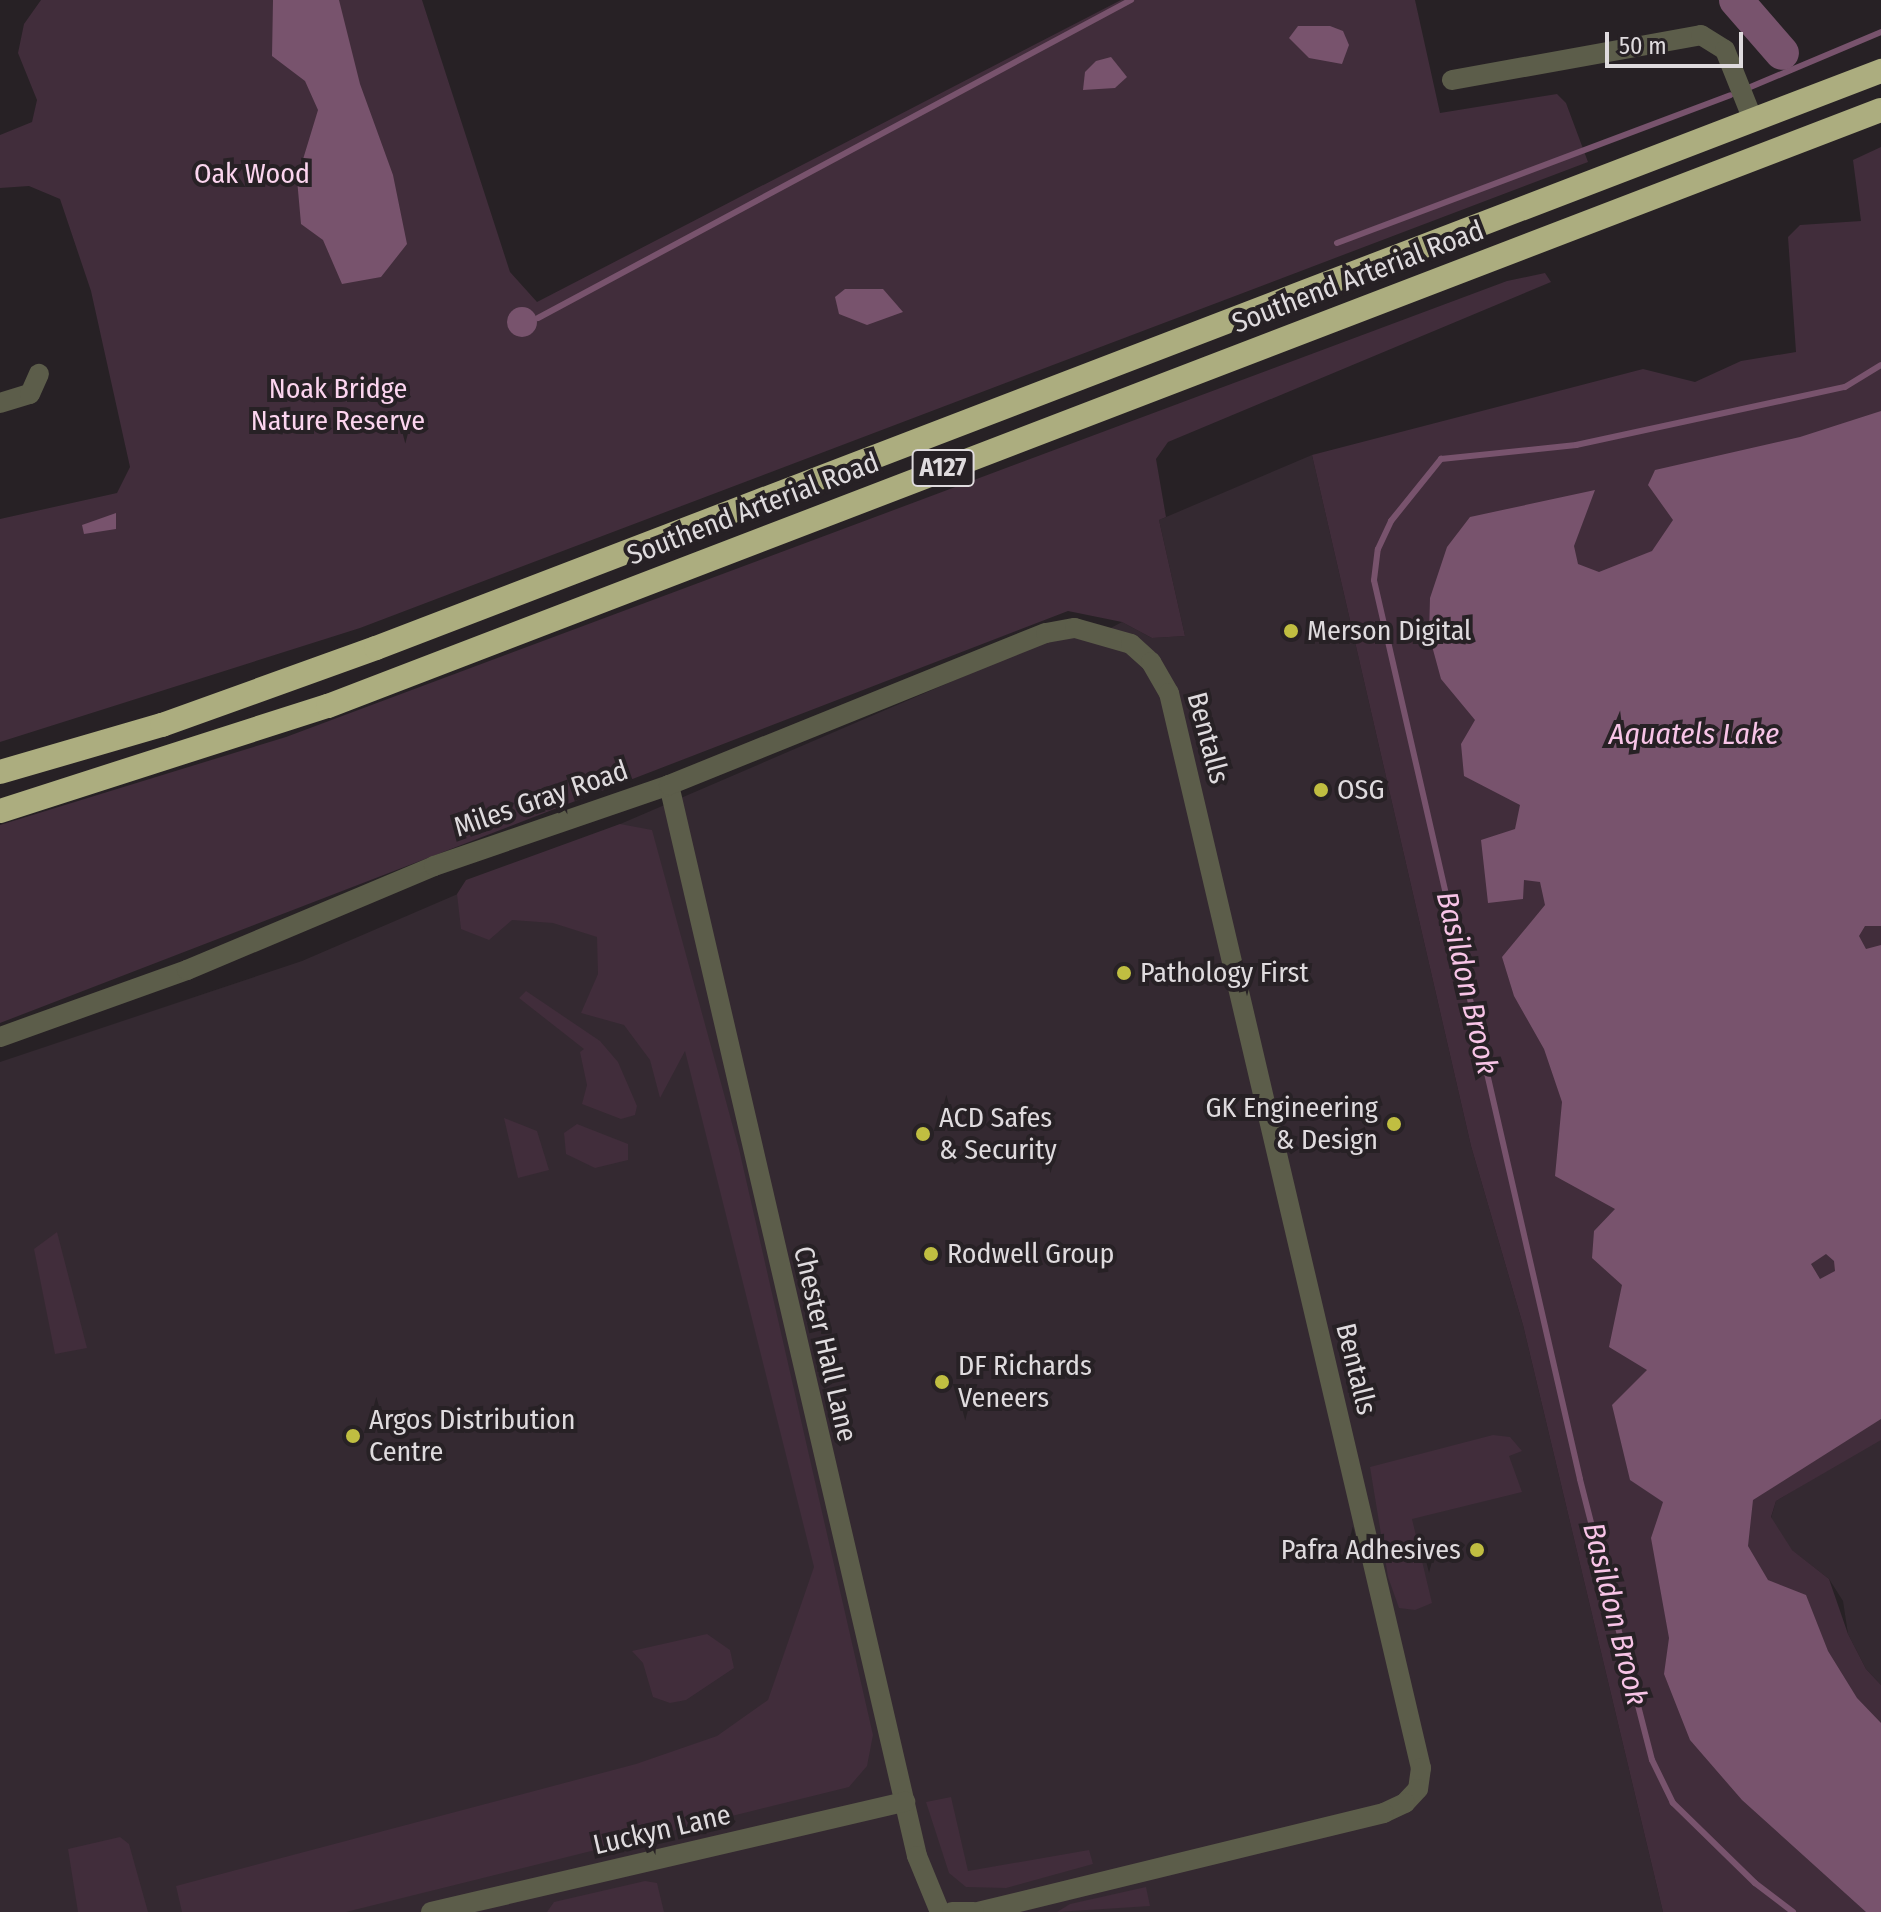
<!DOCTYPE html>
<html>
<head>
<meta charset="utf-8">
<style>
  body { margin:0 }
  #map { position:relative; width:1881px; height:1912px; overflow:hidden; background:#272125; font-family:"Fira Sans Condensed",sans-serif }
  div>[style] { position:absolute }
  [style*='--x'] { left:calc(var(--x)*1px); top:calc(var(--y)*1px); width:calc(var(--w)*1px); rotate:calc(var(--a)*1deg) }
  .built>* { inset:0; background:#342931 }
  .green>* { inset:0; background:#412d3b }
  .water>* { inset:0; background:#78536d }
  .round { border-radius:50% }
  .stream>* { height:6px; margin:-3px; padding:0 3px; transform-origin:3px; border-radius:3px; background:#78536d }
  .river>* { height:34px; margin:-17px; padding:0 17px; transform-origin:17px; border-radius:17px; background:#78536d }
  .minor>* { height:20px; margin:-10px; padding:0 10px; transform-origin:10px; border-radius:10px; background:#5c5d4a }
  .highway>* { height:24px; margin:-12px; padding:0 12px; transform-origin:12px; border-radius:12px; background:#acad7f }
  .dots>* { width:22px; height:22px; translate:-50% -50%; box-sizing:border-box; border:4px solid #272125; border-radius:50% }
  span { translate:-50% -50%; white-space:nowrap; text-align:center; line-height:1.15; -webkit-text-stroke:8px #272125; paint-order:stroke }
  .shield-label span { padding:2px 6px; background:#272125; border:2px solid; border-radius:6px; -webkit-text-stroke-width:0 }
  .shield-label { font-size:26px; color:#dfdbde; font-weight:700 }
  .park-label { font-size:28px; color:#fcd5ef }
  .street-label { font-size:28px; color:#dfdbde }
  .poi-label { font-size:28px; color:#dfdbde }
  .left { translate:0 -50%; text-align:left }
  .right { translate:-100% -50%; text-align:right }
  .water-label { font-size:30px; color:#f8c4e7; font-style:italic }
  .scale { position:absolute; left:1605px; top:32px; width:138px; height:36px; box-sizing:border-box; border:4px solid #dfdbde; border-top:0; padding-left:10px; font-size:24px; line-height:28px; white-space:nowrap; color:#dfdbde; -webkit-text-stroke:6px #272125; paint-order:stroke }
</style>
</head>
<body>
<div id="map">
  <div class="built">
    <div style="clip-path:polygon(1312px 455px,1471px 1146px,1523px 1325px,1663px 1912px,0 1912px,0 1062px,302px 961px,1048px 640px,1103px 632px,1122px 622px,1152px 638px,1185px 636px,1159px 520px)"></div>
    <div style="clip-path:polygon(1881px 1438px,1881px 1685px,1866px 1669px,1848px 1634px,1843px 1601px,1829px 1579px,1776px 1538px,1771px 1518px,1776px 1501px)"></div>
  </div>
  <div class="green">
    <div style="clip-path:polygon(41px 0,422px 0,510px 272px,537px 302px,1121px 0,1415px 0,1440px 113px,1557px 94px,1566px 103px,1588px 162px,360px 628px,0 742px,0 519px,117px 493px,130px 467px,91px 291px,60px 199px,29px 186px,0 188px,0 135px,32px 122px,37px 100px,18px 53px,24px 24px)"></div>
    <div style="clip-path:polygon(1881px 147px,1881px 1440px,1776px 1501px,1771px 1517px,1792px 1550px,1829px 1579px,1848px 1634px,1866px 1669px,1881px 1685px,1881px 1912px,1663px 1912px,1523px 1325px,1471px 1146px,1312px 455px,1643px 369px,1695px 382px,1741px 361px,1796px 352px,1788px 237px,1800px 225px,1861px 221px,1853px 160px)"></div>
    <div style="clip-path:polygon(1545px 273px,1551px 282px,1168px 442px,1156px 459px,1166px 517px,1159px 520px,1185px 636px,1152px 638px,1122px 622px,1068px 611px,0 1023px,0 825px,286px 737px,1507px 281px)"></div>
    <div style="clip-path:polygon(620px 824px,652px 830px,739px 1149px,873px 1735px,867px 1766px,849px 1787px,346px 1912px,182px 1912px,176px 1886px,636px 1764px,717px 1736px,768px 1700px,814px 1567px,685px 1051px,660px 1098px,650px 1060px,624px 1025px,581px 1013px,598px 974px,597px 937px,553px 923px,512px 920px,489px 940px,461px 929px,457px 894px,466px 880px)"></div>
    <div style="clip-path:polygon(526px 991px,600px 1041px,618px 1062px,637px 1106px,635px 1115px,621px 1119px,582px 1104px,587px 1085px,580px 1052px,584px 1049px,519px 998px)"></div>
    <div style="clip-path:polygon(504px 1118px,537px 1131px,549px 1170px,518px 1178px)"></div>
    <div style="clip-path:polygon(577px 1124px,628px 1144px,628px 1160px,595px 1168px,566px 1154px,564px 1133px)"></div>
    <div style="clip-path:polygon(57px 1232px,87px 1348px,55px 1354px,34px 1249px)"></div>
    <div style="clip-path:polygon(1493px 1435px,1510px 1437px,1522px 1451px,1509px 1456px,1522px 1492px,1412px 1519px,1432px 1603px,1415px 1610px,1399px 1608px,1388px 1577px,1370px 1467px)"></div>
    <div style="clip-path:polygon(707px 1634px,730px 1650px,734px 1668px,686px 1700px,670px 1703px,653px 1697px,643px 1663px,632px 1651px)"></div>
    <div style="clip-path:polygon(951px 1797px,968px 1871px,1089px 1850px,1093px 1864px,1006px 1888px,966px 1887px,949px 1873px,926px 1802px)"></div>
    <div style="clip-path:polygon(120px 1837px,129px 1844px,148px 1912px,78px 1912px,68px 1849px)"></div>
    <div style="clip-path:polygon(645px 1881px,657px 1883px,664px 1912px,547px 1912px,554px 1902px)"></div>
    <div style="clip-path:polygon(1146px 1887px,1150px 1906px,1057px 1912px,1070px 1904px)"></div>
  </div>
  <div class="water">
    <div style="clip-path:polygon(273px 0,339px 0,360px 84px,393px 175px,407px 244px,381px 277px,342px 284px,323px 240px,301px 224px,297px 179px,318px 110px,305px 81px,272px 56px)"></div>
    <div style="clip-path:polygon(1298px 26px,1330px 26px,1343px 31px,1349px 45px,1342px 64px,1309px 58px,1289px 38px)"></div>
    <div style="clip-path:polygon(1111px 57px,1127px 77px,1115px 88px,1083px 90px,1085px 72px,1096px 61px)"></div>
    <div style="clip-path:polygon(845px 289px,883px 289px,903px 312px,867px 325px,839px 314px,835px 297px)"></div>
    <div class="round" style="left:507px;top:307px;width:30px;height:30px"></div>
    <div style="clip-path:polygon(evenodd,1881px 411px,1881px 926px,1865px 926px,1859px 936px,1866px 949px,1881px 945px,1881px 1419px,1753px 1500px,1748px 1546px,1768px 1580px,1806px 1595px,1828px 1651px,1857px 1698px,1881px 1723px,1881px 1912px,1866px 1912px,1742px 1800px,1690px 1740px,1664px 1674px,1669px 1638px,1651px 1538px,1663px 1502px,1630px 1480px,1612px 1405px,1647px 1370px,1609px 1347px,1622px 1285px,1592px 1258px,1594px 1231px,1615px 1209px,1555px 1176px,1562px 1102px,1544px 1049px,1514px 996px,1502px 957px,1545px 905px,1540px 882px,1524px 880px,1523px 899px,1488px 903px,1481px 840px,1515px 829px,1520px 805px,1464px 776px,1461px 744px,1475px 720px,1441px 679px,1429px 635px,1430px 598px,1447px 547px,1470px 517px,1595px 490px,1574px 546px,1578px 564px,1599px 572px,1652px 551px,1673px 520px,1648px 485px,1655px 470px,1800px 437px,1881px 411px,1826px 1254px,1834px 1261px,1835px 1271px,1820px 1279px,1811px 1264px,1826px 1254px)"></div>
    <div style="clip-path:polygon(116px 513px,116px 529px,84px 534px,82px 525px)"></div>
  </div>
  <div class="stream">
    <div style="--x:1748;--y:88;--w:144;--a:-22.8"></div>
    <div style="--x:1337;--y:243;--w:420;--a:-20.6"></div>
    <div style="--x:538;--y:318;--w:673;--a:-28.2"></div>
    <div style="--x:1793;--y:1912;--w:48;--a:-142.7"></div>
    <div style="--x:1755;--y:1883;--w:115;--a:-135.7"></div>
    <div style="--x:1673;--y:1803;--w:48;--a:-116"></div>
    <div style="--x:1652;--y:1760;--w:290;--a:-104.4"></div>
    <div style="--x:1580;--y:1479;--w:922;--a:-102.91"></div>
    <div style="--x:1374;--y:580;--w:31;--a:-83"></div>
    <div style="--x:1378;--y:549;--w:31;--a:-65"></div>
    <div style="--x:1391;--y:521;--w:80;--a:-51.1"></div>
    <div style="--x:1441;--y:459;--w:136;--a:-5.9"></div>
    <div style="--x:1576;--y:445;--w:275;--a:-12.2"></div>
    <div style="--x:1845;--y:387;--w:42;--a:-31.4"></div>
  </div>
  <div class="river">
    <div style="--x:1736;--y:0;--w:70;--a:49"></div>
  </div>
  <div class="minor">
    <div style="--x:1452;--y:80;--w:253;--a:-10.2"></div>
    <div style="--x:1701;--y:35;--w:28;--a:32"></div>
    <div style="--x:1725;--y:50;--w:75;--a:68.2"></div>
    <div style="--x:0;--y:403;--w:31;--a:-17"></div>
    <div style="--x:30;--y:394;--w:22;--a:-66"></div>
    <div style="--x:669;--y:785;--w:1099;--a:76.96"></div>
    <div style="--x:917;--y:1856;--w:61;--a:67.7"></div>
    <div style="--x:0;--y:1037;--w:199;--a:-19.7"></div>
    <div style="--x:187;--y:970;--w:268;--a:-22.8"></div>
    <div style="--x:434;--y:866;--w:249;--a:-19"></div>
    <div style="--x:669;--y:785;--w:406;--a:-22"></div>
    <div style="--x:1046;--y:633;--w:29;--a:-10"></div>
    <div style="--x:1075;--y:628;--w:58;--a:15.9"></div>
    <div style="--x:1131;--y:644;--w:27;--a:42"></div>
    <div style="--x:1151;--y:662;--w:36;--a:60"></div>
    <div style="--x:1169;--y:693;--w:1104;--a:76.81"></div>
    <div style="--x:1421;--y:1768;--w:21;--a:98"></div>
    <div style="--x:1418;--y:1789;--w:19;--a:133"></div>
    <div style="--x:1405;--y:1803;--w:23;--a:155"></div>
    <div style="--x:1384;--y:1813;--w:417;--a:166.3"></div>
    <div style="--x:431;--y:1912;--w:487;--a:-13.1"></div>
    <div style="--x:952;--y:1912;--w:22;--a:0"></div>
  </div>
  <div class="highway">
    <div style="--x:0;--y:772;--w:169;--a:-16.2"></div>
    <div style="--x:162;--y:725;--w:227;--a:-19.8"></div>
    <div style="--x:376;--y:648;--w:1612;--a:-20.98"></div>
    <div style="--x:0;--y:811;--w:344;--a:-17.8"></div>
    <div style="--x:328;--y:706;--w:1663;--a:-21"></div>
  </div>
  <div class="dots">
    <div style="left:1291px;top:631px;background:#c0be41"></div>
    <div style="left:1321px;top:790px;background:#c0be41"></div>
    <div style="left:1124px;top:973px;background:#c0be41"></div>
    <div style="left:1394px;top:1124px;background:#c0be41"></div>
    <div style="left:923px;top:1134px;background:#c0be41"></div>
    <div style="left:931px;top:1254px;background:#c0be41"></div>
    <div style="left:942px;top:1382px;background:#c0be41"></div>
    <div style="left:353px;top:1436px;background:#c0be41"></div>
    <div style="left:1477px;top:1550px;background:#c0be41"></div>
  </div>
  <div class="shield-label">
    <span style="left:943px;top:468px">A127</span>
  </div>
  <div class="park-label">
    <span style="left:252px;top:174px">Oak Wood</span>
    <span style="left:338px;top:405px">Noak Bridge<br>Nature Reserve</span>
  </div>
  <div class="street-label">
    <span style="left:1358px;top:277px;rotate:-21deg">Southend Arterial Road</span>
    <span style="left:753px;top:509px;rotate:-21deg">Southend Arterial Road</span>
    <span style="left:1208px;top:738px;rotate:75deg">Bentalls</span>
    <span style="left:541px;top:799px;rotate:-19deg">Miles Gray Road</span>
    <span style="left:825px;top:1344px;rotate:77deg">Chester Hall Lane</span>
    <span style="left:1356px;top:1369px;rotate:76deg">Bentalls</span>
    <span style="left:662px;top:1830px;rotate:-13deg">Luckyn Lane</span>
  </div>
  <div class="poi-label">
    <span class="left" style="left:1307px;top:631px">Merson Digital</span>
    <span class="left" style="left:1337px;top:790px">OSG</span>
    <span class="left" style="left:1140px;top:973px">Pathology First</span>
    <span class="right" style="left:1378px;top:1124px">GK Engineering<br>&amp; Design</span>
    <span class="left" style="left:939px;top:1134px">ACD Safes<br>&amp; Security</span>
    <span class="left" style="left:947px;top:1254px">Rodwell Group</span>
    <span class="left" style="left:958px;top:1382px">DF Richards<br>Veneers</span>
    <span class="left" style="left:369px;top:1436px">Argos Distribution<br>Centre</span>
    <span class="right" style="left:1461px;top:1550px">Pafra Adhesives</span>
  </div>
  <div class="water-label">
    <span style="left:1694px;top:734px">Aquatels Lake</span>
    <span style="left:1467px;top:983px;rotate:77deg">Basildon Brook</span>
    <span style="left:1615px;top:1614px;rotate:76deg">Basildon Brook</span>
  </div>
  <div class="scale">50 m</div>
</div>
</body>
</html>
